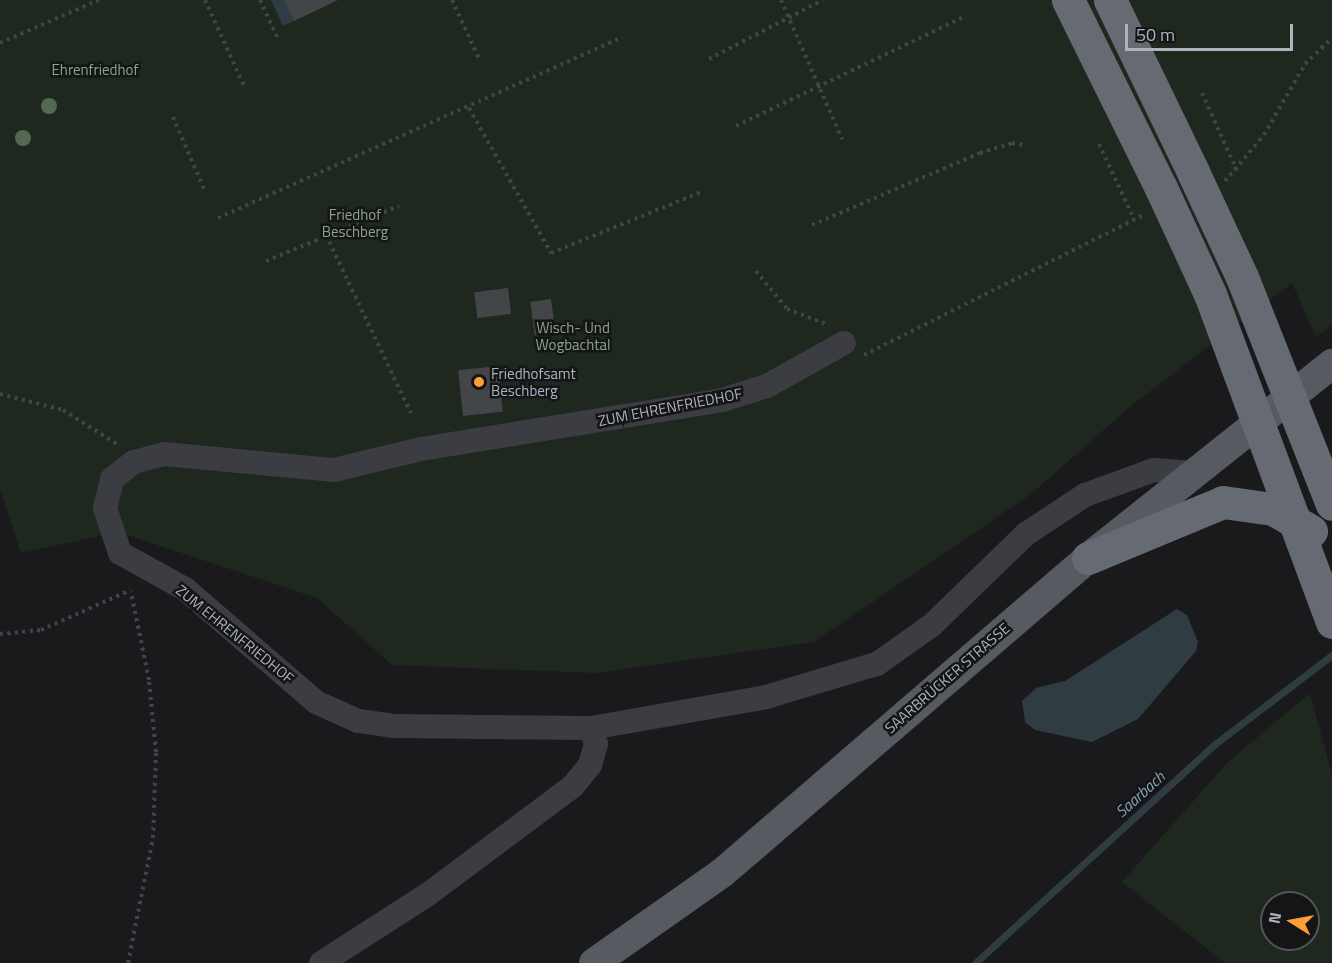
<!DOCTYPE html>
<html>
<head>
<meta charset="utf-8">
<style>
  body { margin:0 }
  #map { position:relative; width:1332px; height:963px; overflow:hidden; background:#1a1a1c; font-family:"Titillium Web",sans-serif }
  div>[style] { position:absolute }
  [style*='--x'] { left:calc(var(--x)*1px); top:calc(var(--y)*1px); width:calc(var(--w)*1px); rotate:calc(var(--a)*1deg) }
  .green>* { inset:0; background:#1f281f }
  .water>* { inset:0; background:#2f3c42 }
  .stream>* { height:7px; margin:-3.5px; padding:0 3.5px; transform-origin:3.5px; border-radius:3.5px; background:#2f3c42 }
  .building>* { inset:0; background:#444549; transform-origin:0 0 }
  .path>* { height:4px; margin-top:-2px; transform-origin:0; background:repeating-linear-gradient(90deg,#414449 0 3px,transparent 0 7.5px) }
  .minor>* { height:24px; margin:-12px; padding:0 12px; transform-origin:12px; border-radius:12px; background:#3b3d42 }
  .major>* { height:30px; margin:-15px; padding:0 15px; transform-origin:15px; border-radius:15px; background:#565a61 }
  .highway>* { height:33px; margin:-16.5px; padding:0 16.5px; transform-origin:16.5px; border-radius:16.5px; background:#666b73 }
  .highway-bridge>* { height:33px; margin:-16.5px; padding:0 16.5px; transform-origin:16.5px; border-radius:16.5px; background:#666b73 }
  .trees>* { width:16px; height:16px; margin:-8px; border-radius:50%; background:#556854 }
  .dots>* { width:16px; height:16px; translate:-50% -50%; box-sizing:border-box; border:3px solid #151517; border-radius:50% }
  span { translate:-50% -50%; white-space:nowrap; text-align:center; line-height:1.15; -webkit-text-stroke:5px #151517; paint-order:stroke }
  .park-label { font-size:15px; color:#85a882 }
  .poi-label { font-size:15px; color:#acb3bc }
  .left { translate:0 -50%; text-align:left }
  .street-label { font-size:15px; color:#acb3bc }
  .water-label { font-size:16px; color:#82a6b8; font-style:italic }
  .north { position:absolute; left:1260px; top:891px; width:60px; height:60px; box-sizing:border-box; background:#151517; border:2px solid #515459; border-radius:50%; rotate:281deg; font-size:16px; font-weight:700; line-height:24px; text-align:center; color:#acb3bc }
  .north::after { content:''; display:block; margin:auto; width:21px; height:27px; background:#fb9e33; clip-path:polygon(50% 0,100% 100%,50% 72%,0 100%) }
  .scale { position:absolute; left:1125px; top:24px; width:168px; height:27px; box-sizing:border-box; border:3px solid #acb3bc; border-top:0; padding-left:8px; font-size:18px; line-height:21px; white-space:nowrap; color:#acb3bc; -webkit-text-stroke:4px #151517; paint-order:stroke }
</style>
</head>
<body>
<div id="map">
  <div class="green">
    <div style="clip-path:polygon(0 0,1332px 0,1332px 325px,1316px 337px,1292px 283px,1132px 405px,1031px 494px,814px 642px,596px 673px,392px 665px,317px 598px,118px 532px,21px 553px,0 489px)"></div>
    <div style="clip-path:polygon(evenodd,1310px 693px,1332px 775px,1332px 963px,1225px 963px,1122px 882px,1227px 763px,1310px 693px,1272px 903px,1308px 903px,1308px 939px,1272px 939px,1272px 903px)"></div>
  </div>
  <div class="water">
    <div style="clip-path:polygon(271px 0,284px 0,294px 21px,283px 26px)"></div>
    <div style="clip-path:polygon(1177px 609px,1187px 615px,1198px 642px,1196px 651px,1138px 719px,1092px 742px,1035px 730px,1025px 722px,1022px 701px,1036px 688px,1065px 681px)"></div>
  </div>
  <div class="stream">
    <div style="--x:975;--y:963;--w:325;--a:-42.4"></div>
    <div style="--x:1215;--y:744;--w:147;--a:-37.3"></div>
  </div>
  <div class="building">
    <div style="clip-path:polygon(284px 0,338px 0,294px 21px)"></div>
    <div style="left:508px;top:288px;width:26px;height:34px;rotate:83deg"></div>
    <div style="left:551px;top:299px;width:34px;height:21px;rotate:82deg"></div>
    <div style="left:498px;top:366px;width:46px;height:40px;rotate:84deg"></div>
  </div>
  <div class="path">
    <div style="--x:205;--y:0;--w:94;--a:65.6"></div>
    <div style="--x:260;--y:0;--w:41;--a:65.3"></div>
    <div style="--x:452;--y:0;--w:67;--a:65.3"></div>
    <div style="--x:781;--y:0;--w:152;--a:66.3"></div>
    <div style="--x:0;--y:43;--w:108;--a:-23.5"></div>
    <div style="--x:709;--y:59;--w:128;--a:-27.4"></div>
    <div style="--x:1202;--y:93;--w:85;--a:65.8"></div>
    <div style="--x:469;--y:108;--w:167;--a:60.5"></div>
    <div style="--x:551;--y:253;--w:165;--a:-22.1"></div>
    <div style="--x:173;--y:117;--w:78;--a:66.7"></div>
    <div style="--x:736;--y:126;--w:253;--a:-25.6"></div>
    <div style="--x:1099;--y:144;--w:83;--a:65"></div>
    <div style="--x:1225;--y:181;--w:60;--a:-49.7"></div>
    <div style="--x:1264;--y:135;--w:82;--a:-60"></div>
    <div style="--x:1305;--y:64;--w:37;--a:-44"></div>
    <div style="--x:218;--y:218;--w:443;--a:-24.1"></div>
    <div style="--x:812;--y:225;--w:183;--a:-23.2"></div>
    <div style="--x:980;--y:153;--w:34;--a:-17"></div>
    <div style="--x:1012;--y:143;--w:14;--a:8"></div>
    <div style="--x:326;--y:235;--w:197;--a:64.5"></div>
    <div style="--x:266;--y:261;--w:144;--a:-22.5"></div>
    <div style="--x:756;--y:271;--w:49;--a:50.8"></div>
    <div style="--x:787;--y:309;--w:45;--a:20.9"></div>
    <div style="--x:864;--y:355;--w:313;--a:-26.6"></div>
    <div style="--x:0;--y:394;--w:65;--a:14.3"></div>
    <div style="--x:63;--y:410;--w:67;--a:32.3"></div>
    <div style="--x:0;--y:634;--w:41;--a:-5.6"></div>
    <div style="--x:41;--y:630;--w:98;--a:-24"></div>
    <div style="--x:128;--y:963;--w:127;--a:-78.7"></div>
    <div style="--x:153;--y:838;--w:86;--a:-88"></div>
    <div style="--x:156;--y:752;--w:72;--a:-95.6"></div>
    <div style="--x:149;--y:680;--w:90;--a:-101.6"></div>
  </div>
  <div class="minor">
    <div style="--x:591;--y:728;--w:178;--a:-10"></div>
    <div style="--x:766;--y:697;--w:116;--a:-16.6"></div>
    <div style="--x:877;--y:664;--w:67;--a:-35.3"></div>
    <div style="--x:932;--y:625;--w:131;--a:-44.1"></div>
    <div style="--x:1026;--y:534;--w:71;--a:-33.5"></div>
    <div style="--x:1085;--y:495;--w:73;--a:-19.9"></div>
    <div style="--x:1154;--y:470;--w:40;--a:4.3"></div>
    <div style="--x:321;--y:963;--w:126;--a:-32.7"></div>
    <div style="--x:427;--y:895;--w:182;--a:-36.7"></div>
    <div style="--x:573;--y:786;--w:27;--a:-51"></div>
    <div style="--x:590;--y:765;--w:22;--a:-74"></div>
    <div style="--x:596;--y:744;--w:17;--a:-107"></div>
    <div style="--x:591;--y:728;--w:197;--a:-179.4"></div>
    <div style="--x:394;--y:726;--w:36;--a:-172"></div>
    <div style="--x:358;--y:721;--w:46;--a:-155.7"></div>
    <div style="--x:316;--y:702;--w:173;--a:-139.2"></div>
    <div style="--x:185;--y:589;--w:74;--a:-151"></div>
    <div style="--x:120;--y:553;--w:47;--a:-108.4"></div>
    <div style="--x:105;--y:508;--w:30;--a:-76"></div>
    <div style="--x:112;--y:479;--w:28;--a:-38"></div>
    <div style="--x:134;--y:462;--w:31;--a:-15"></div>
    <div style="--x:164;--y:454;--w:171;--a:5.4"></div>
    <div style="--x:334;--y:470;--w:89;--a:-13.6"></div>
    <div style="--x:421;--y:449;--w:305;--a:-9.2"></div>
    <div style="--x:722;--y:400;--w:47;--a:-17.3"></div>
    <div style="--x:767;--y:386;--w:88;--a:-29.2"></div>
  </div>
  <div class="major">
    <div style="--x:594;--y:963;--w:156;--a:-35.1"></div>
    <div style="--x:722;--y:873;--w:483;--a:-40.7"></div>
    <div style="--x:1088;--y:558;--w:312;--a:-38.5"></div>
  </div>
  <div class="highway">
    <div style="--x:1068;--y:0;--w:210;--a:63.7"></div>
    <div style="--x:1110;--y:0;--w:191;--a:64.2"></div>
    <div style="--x:1088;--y:558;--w:146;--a:-22.5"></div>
    <div style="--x:1223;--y:502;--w:50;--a:8"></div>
    <div style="--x:1273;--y:509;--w:44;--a:30.1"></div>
  </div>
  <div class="highway-bridge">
    <div style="--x:1193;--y:172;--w:116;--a:65"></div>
    <div style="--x:1242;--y:277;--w:244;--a:68.4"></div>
    <div style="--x:1161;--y:188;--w:117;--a:65.2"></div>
    <div style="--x:1210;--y:294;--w:350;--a:69.6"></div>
  </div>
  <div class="trees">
    <div style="left:49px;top:106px"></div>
    <div style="left:23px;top:138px"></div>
  </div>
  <div class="dots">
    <div style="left:479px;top:382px;background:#fb9e33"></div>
  </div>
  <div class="park-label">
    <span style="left:95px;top:70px">Ehrenfriedhof</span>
    <span style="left:355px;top:223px">Friedhof<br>Beschberg</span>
    <span style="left:573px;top:336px">Wisch- Und<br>Wogbachtal</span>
  </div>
  <div class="poi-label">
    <span class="left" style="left:491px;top:382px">Friedhofsamt<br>Beschberg</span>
  </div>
  <div class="street-label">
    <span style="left:670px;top:407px;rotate:-11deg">ZUM EHRENFRIEDHOF</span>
    <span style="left:235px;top:634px;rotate:39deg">ZUM EHRENFRIEDHOF</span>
    <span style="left:947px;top:678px;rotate:-41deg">SAARBRÜCKER STRASSE</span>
  </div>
  <div class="water-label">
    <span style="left:1140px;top:794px;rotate:-42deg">Saarbach</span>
  </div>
  <div class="north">N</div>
  <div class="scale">50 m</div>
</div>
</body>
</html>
